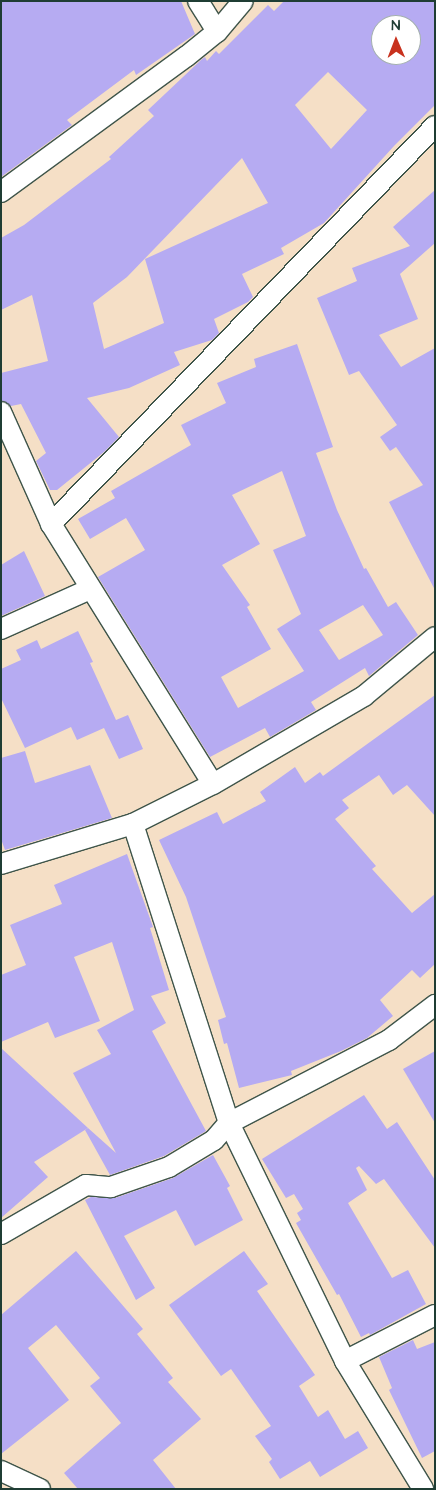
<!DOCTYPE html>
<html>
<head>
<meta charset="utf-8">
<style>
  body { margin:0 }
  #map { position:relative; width:436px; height:1490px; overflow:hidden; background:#f5dfc6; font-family:"Architects Daughter",sans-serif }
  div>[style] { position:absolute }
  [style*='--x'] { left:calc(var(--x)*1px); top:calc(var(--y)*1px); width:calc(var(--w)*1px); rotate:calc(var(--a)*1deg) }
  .building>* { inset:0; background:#b6abf2 }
  .roads { filter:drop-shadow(1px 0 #3f554a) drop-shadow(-1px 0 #3f554a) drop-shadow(0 1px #3f554a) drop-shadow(0 -1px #3f554a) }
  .minor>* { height:20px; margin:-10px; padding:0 10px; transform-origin:10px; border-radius:10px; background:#fff }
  span { translate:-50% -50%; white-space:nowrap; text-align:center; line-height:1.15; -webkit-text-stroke:4px #fff; paint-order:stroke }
  .frame { position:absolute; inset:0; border:2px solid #1f3d34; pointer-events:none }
  .north { position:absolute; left:371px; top:15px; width:50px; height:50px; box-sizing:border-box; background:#fff; border:1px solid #a5b1ae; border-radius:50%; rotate:359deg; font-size:14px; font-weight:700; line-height:20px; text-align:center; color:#1f3d34 }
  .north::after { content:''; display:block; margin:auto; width:18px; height:22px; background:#c8321e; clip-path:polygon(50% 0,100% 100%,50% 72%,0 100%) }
</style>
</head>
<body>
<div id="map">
  <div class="building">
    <div style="clip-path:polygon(1px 1px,181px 1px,195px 34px,136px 75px,134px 70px,67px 120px,72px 125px,1px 177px)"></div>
    <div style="clip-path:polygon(evenodd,284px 1px,435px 1px,435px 105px,394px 146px,324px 223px,281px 248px,284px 254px,242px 274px,253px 297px,248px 302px,214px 319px,219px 333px,212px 340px,174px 352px,180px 365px,129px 388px,87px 398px,119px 437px,104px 452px,57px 490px,50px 490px,36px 461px,46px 453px,21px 404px,11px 406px,1px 400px,1px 373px,48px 361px,32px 295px,1px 310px,1px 238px,24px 225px,111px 159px,109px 157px,154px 116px,148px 110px,201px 60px,205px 57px,207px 61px,216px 51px,219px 54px,268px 5px,274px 11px,284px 1px,381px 25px,411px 25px,411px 55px,381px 55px,381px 25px,284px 1px,328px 72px,367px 110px,331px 149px,295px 105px,328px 72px,284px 1px,242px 158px,268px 203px,145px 259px,164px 323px,104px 349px,93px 303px,127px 277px,242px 158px)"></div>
    <div style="clip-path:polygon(435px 190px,435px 243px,400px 274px,418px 319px,379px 335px,401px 367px,435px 348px,435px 590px,389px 502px,423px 485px,396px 447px,390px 451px,380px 437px,397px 425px,359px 371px,349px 375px,317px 298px,357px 281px,352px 268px,410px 246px,393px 227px)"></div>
    <div style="clip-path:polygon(evenodd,297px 344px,333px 447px,316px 453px,337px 510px,364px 569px,366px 568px,388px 607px,396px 602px,418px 635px,369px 676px,365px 668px,311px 702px,316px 710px,270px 737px,265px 728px,210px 757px,98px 577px,145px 550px,126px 518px,90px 539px,78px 519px,115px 498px,111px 491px,191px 445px,181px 425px,226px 403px,217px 383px,256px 367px,254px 359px,297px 344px,282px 471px,306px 536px,273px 550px,301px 614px,277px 629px,304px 671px,238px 708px,221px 677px,271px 649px,247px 607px,250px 605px,222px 565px,260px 544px,232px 495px,282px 471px,297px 344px,363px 605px,383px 635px,339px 660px,319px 630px,363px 605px)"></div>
    <div style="clip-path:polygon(24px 551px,45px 596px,1px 616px,1px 565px)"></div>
    <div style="clip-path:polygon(78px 631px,93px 662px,90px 663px,116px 720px,128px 715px,143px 749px,119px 759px,104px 728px,77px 740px,71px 727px,25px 748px,1px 698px,1px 669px,21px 660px,16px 650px,37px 640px,41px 649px)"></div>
    <div style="clip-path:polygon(435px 695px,435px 816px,407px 785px,393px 795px,379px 775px,342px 800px,349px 808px,335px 819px,376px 866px,372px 869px,412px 913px,435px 894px,435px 964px,420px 978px,412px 970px,380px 1000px,393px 1016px,367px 1038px,341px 1051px,291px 1071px,292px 1075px,239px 1088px,227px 1043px,224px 1044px,218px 1020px,226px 1017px,186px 897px,159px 840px,217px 812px,223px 824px,266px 801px,260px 792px,295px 767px,305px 783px,320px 772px,323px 776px)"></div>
    <div style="clip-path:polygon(25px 751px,35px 783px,90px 765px,112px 818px,5px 850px,1px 839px,1px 758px)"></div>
    <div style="clip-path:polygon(127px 854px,153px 927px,150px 928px,169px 990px,151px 996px,166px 1023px,152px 1031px,206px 1131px,164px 1156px,110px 1175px,85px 1130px,88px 1128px,116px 1153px,73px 1073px,111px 1054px,97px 1030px,134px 1010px,112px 942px,74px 957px,100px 1021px,55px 1038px,48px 1022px,1px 1042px,1px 975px,26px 965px,10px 925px,62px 904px,54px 885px)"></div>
    <div style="clip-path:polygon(1px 1048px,88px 1128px,34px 1162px,48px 1177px,1px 1218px)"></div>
    <div style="clip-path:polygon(435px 1051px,435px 1123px,403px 1069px)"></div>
    <div style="clip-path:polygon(364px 1095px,387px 1129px,397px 1122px,435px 1180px,435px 1248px,384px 1179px,376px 1184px,359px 1166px,356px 1168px,367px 1190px,348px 1203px,392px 1278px,408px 1270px,426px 1304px,370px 1335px,369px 1333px,361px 1337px,339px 1294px,337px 1295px,296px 1223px,301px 1220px,297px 1213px,303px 1209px,294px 1194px,286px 1198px,262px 1159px)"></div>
    <div style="clip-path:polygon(213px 1155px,230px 1186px,227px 1188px,243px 1220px,195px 1246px,176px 1210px,124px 1236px,155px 1288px,136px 1300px,85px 1200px,91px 1197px,115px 1198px,173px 1178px)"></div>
    <div style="clip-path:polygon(76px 1251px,143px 1329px,137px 1334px,173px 1378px,168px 1382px,201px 1419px,153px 1460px,176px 1489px,78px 1489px,64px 1473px,121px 1423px,90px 1386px,100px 1378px,56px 1325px,28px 1348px,69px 1400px,1px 1454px,1px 1315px)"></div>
    <div style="clip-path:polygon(244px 1251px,268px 1284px,257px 1291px,315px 1375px,299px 1386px,318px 1417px,328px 1410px,345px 1439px,358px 1431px,368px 1448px,320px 1477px,310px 1461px,280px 1479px,269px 1462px,272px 1459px,255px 1436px,271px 1426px,231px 1369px,221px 1376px,169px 1305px)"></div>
    <div style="clip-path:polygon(413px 1340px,417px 1349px,435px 1342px,435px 1451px,422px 1458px,389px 1390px,392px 1388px,379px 1357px)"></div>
  </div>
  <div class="roads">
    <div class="minor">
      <div style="--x:198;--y:1;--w:36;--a:58"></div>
      <div style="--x:1;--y:192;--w:230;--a:-36.2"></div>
      <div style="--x:187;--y:56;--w:38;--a:-39"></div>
      <div style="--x:217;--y:32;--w:40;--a:-50"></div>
      <div style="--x:1;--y:412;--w:123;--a:65.9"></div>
      <div style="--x:51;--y:524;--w:306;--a:58.1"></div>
      <div style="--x:51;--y:524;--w:553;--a:-46.03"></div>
      <div style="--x:1;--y:629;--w:98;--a:-24.2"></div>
      <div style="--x:133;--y:824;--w:314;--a:72.2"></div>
      <div style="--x:229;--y:1123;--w:265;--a:64"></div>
      <div style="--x:345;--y:1361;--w:150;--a:58.6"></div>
      <div style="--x:1;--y:864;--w:138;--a:-16.9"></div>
      <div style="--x:133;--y:824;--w:89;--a:-26.6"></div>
      <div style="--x:213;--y:784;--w:175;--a:-30.2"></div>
      <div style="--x:364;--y:696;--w:92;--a:-39.7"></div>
      <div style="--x:1;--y:1234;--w:98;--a:-30"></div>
      <div style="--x:86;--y:1185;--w:25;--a:5"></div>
      <div style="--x:111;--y:1187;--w:61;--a:-19"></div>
      <div style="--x:169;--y:1167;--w:52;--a:-31"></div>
      <div style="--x:214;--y:1140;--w:23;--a:-49"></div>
      <div style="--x:229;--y:1123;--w:180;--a:-27.4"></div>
      <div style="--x:389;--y:1040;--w:58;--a:-37.3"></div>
      <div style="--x:345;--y:1361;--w:101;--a:-27.1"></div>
      <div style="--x:1;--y:1471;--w:43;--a:24.8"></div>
    </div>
  </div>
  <div class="frame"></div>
  <div class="north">N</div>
</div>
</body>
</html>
